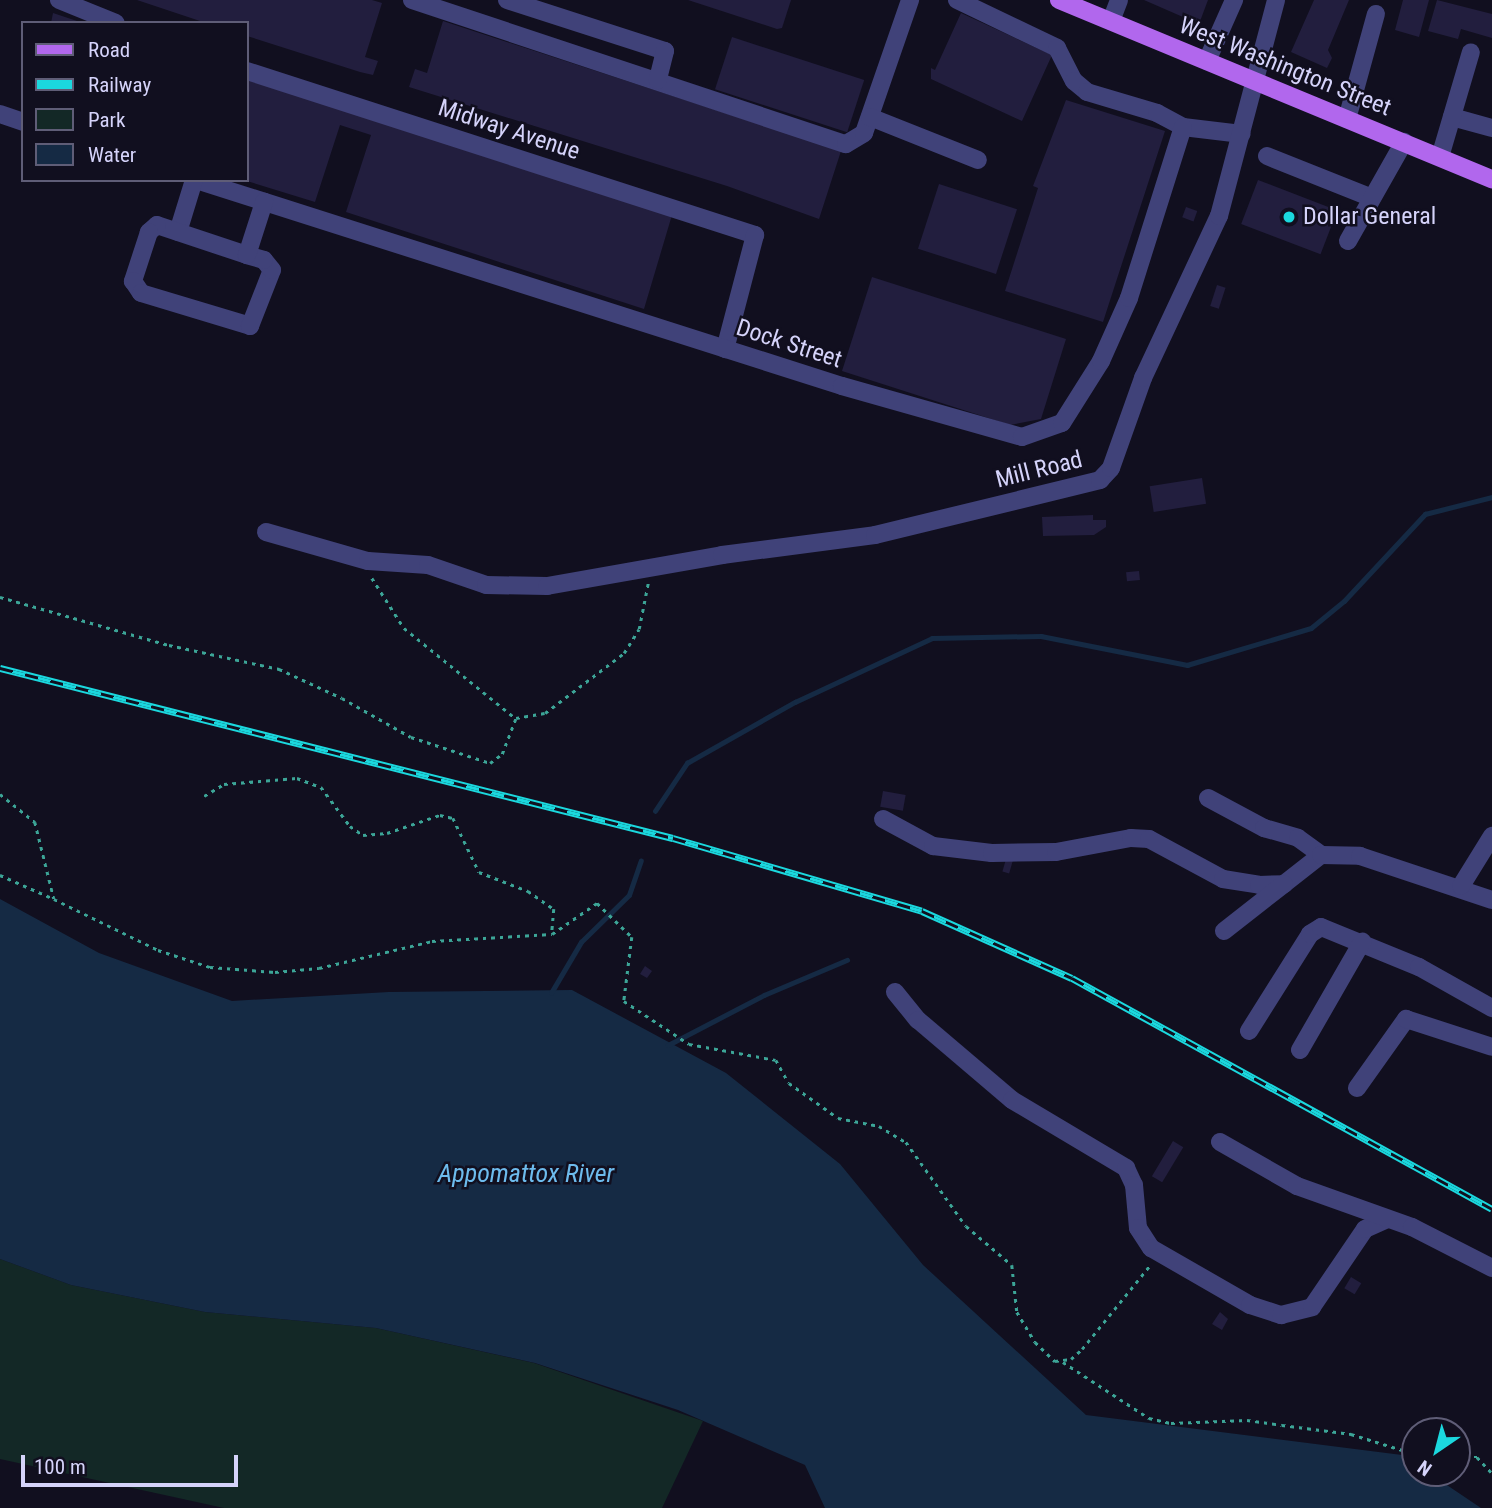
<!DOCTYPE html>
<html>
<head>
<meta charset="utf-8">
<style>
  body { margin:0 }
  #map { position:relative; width:1492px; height:1508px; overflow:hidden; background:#110f1f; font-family:"Roboto Condensed",sans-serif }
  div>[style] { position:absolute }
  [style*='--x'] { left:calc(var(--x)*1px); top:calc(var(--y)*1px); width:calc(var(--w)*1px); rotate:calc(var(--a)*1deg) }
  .green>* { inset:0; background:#132826 }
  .water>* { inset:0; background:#152a44 }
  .stream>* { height:4.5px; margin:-2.25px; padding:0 2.25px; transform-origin:2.25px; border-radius:2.25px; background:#152a44 }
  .building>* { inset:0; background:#221e3e; transform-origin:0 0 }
  .path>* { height:2.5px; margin-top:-1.25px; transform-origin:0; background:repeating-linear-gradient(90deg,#3ca597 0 3.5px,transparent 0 8.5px) }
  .minor>* { height:18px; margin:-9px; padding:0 9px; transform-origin:9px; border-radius:9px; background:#404279 }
  .major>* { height:18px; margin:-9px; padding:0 9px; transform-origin:9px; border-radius:9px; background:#b167ed }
  .rail>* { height:7px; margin-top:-3.5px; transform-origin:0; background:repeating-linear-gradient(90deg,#110f1f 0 13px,#1bd8de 0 26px); box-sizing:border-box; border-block:2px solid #1bd8de }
  .dots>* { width:19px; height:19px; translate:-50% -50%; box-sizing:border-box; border:4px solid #110f1f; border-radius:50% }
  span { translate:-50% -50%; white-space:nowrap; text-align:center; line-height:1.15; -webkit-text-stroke:5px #110f1f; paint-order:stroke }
  .street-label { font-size:24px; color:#d5d3fa }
  .poi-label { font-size:24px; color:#d5d3fa }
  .left { translate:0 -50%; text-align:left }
  .water-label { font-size:26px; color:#6dbbed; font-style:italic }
  .legend { position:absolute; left:21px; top:21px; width:228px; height:161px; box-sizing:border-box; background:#110f1f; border:2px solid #5f5d77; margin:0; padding:9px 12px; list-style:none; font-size:21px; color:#d5d3fa }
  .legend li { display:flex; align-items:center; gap:14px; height:35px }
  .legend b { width:35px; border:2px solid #5f5d77 }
  .north { position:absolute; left:1401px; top:1417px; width:70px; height:70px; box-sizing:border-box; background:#110f1f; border:2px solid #5f5d77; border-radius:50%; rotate:215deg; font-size:19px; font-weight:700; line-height:28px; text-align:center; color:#d5d3fa }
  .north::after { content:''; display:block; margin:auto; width:24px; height:32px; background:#1bd8de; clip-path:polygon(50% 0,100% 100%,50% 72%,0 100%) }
  .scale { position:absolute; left:21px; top:1455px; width:217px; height:32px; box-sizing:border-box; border:4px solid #d5d3fa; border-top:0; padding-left:9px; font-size:21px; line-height:24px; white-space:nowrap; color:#d5d3fa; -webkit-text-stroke:5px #110f1f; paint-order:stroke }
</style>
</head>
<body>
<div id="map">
  <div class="green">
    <div style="clip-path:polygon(0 1259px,71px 1285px,205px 1312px,376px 1328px,534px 1363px,703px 1421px,662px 1508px,224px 1508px,0 1459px)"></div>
  </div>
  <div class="water">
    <div style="clip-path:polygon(0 899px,99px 953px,232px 1001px,389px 992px,572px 990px,726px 1073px,840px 1164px,923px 1265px,1086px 1415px,1402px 1455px,1415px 1464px,1415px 1473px,1429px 1473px,1481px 1508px,825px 1508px,805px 1465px,678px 1410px,535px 1363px,376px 1328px,205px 1312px,71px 1285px,0 1259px)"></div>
  </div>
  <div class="stream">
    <div style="--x:655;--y:811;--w:58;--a:-56.3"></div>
    <div style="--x:687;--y:763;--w:124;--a:-29.5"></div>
    <div style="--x:795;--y:702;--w:151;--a:-25"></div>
    <div style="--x:932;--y:638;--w:109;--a:-1.1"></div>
    <div style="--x:1041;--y:636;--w:149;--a:11.2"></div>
    <div style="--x:1187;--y:665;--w:129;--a:-16.6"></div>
    <div style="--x:1311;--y:628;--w:43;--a:-39.3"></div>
    <div style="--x:1344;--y:601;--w:119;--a:-47"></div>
    <div style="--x:1425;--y:514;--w:69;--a:-14.2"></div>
    <div style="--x:551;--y:993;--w:59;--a:-59.5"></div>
    <div style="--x:581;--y:942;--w:67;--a:-44.4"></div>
    <div style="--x:629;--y:895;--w:36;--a:-71"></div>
    <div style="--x:668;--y:1045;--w:108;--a:-27.5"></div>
    <div style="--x:764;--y:995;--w:90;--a:-22.9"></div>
  </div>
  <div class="building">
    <div style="clip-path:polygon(137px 0,372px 0,382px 3px,365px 57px,378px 61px,373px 75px,360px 72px,247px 36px,247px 23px,206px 23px)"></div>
    <div style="clip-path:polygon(688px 0,791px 0,782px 28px,777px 29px)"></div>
    <div style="clip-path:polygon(1144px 0,1208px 0,1199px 24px)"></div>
    <div style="clip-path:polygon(1314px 0,1349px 0,1328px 50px,1332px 58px,1327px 68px,1291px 52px)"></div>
    <div style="clip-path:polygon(1403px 0,1429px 0,1419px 37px,1395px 30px)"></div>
    <div style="clip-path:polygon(1437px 0,1492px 14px,1492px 38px,1461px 29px,1458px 39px,1428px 31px)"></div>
    <div style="clip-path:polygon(53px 13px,80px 22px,80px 23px,51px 23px)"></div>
    <div style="clip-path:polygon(961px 13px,1052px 55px,1022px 121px,931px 79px,931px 68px,935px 70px)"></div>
    <div style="clip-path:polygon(443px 21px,841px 151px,819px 219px,727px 186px,409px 87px,415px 69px,427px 73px)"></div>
    <div style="left:732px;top:37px;width:139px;height:55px;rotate:18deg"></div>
    <div style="clip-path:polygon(247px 77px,672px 215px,644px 309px,346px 212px,371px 135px,340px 125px,315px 202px,247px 181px)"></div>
    <div style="clip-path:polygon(1066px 100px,1165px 131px,1103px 322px,1005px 291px,1038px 188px,1033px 186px)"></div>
    <div style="left:1258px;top:180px;width:85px;height:47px;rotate:21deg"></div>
    <div style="left:939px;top:184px;width:82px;height:68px;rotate:18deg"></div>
    <div style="left:1186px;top:207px;width:12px;height:11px;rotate:20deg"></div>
    <div style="clip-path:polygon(872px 277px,1066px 339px,1041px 419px,1010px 425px,842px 371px)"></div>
    <div style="left:1217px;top:285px;width:9px;height:22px;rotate:18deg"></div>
    <div style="left:1202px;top:478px;width:26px;height:53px;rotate:81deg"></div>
    <div style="clip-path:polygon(1093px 515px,1093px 520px,1106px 520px,1106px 527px,1094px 535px,1043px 536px,1042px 517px)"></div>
    <div style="left:1139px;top:571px;width:9px;height:13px;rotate:84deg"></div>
    <div style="left:883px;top:791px;width:23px;height:16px;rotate:10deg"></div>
    <div style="left:1006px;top:859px;width:7px;height:13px;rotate:16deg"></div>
    <div style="clip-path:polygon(645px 966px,652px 971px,647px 978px,640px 974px)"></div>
    <div style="left:1173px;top:1141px;width:12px;height:41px;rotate:31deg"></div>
    <div style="left:1351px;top:1277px;width:12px;height:13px;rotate:31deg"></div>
    <div style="clip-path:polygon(1220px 1312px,1228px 1319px,1222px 1330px,1212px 1324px)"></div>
  </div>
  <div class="path">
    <div style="--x:372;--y:578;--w:59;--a:57.4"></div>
    <div style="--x:404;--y:628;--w:143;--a:39"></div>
    <div style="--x:0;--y:597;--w:176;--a:15.9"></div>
    <div style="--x:169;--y:645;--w:113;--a:12.3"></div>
    <div style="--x:279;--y:669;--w:69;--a:24.7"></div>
    <div style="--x:342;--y:698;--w:79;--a:29.5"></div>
    <div style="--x:411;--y:737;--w:83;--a:18.2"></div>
    <div style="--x:490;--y:763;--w:15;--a:-37"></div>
    <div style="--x:502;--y:754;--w:39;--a:-69"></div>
    <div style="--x:516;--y:718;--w:29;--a:-10"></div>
    <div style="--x:545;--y:713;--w:99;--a:-37.2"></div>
    <div style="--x:624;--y:653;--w:28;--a:-58"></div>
    <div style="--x:639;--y:629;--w:47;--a:-78.9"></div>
    <div style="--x:0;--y:794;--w:45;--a:38.7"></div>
    <div style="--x:35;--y:822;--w:79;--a:76.1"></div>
    <div style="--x:54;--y:899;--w:116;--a:26.1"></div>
    <div style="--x:158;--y:950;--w:55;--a:18.1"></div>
    <div style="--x:210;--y:967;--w:65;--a:4.4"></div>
    <div style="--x:275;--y:972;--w:44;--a:-5.2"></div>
    <div style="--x:319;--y:968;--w:116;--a:-13.4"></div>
    <div style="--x:432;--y:941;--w:120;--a:-3.3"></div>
    <div style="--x:552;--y:934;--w:55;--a:-34.6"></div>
    <div style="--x:597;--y:903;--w:49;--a:44.2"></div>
    <div style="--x:632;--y:937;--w:64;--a:97.1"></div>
    <div style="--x:624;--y:1001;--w:78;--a:33.5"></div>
    <div style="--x:689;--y:1044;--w:88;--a:10.4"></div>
    <div style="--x:776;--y:1060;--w:26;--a:61"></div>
    <div style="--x:789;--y:1083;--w:60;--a:35.5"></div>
    <div style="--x:838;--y:1118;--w:42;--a:11"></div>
    <div style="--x:879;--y:1126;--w:31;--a:31"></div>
    <div style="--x:906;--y:1142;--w:103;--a:54.5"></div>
    <div style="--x:966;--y:1226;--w:60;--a:40.3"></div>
    <div style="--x:1012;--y:1265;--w:47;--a:83.9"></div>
    <div style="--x:1017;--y:1312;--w:35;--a:59"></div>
    <div style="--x:1035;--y:1342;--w:28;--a:44"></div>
    <div style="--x:1055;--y:1361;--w:16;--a:-7"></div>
    <div style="--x:1071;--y:1359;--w:15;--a:-42"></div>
    <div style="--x:1082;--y:1349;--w:109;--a:-50.9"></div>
    <div style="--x:204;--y:796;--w:23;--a:-31"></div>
    <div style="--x:224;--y:784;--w:73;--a:-4.7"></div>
    <div style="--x:297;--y:778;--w:26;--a:21"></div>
    <div style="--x:321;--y:787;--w:49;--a:53.4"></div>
    <div style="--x:350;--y:826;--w:16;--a:35"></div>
    <div style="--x:363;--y:835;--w:24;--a:-5"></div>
    <div style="--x:387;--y:833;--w:56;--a:-18.8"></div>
    <div style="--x:440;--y:815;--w:13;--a:13"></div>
    <div style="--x:453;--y:818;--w:60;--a:64.3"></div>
    <div style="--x:479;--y:872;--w:53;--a:21.2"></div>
    <div style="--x:528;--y:891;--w:32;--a:35"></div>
    <div style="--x:554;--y:909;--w:25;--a:95"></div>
    <div style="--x:0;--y:875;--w:59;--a:24"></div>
    <div style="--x:1063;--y:1362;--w:103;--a:33.1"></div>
    <div style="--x:1149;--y:1418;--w:23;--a:13"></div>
    <div style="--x:1171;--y:1423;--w:76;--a:-2.3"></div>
    <div style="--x:1247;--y:1420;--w:35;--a:8"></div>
    <div style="--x:1282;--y:1425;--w:70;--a:7.4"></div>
    <div style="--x:1351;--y:1434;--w:67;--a:17.4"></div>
    <div style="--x:1457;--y:1457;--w:20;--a:0"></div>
    <div style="--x:1477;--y:1457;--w:22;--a:47"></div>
  </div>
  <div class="minor">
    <div style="--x:59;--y:0;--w:61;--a:22"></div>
    <div style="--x:412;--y:0;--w:457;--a:18.4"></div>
    <div style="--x:846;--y:144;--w:21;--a:-31"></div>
    <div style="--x:864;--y:133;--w:141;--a:-70.9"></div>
    <div style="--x:507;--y:0;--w:166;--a:17.9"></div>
    <div style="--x:665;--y:51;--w:30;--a:104"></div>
    <div style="--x:957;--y:0;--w:111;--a:25.6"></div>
    <div style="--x:1057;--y:48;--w:37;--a:63"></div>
    <div style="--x:1074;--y:81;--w:17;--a:40"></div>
    <div style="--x:1087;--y:92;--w:73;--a:16.7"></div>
    <div style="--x:1157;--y:113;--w:30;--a:28"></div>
    <div style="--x:1183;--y:127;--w:59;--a:6.8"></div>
    <div style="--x:1111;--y:21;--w:22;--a:-69"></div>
    <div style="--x:1207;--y:61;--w:67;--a:-66.1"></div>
    <div style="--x:247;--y:71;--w:534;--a:17.89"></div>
    <div style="--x:755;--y:235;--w:118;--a:104.7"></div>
    <div style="--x:0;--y:114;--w:24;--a:19"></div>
    <div style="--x:870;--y:117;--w:116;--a:21.7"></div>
    <div style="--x:1452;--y:117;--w:41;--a:15.4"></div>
    <div style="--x:1347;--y:119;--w:109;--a:-74.6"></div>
    <div style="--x:1267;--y:156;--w:113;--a:21.8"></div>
    <div style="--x:1440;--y:157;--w:109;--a:-73.6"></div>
    <div style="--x:196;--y:180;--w:678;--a:17.69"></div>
    <div style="--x:842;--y:386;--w:187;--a:15.8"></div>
    <div style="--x:1022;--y:437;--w:42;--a:-19.3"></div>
    <div style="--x:1062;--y:423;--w:73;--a:-57.8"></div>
    <div style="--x:1101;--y:361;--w:69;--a:-66"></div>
    <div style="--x:1129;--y:298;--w:179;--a:-72.5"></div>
    <div style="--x:178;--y:232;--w:54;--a:-72.9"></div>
    <div style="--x:1348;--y:241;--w:114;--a:-60.5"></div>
    <div style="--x:247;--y:255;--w:95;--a:-161.6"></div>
    <div style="--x:157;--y:225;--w:11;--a:139"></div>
    <div style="--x:149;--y:232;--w:52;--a:108.1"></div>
    <div style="--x:133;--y:281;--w:14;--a:56"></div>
    <div style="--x:141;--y:293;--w:114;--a:16.8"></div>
    <div style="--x:250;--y:326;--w:60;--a:-68.6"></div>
    <div style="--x:272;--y:270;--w:13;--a:-129"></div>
    <div style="--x:264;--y:260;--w:18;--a:-164"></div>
    <div style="--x:247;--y:255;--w:56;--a:-72.2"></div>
    <div style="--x:266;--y:532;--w:106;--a:15.9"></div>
    <div style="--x:368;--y:561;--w:60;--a:3.8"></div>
    <div style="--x:428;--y:565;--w:61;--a:19"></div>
    <div style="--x:486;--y:585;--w:61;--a:0.9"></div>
    <div style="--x:547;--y:586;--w:178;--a:-10"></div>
    <div style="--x:722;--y:555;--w:154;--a:-7.4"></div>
    <div style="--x:875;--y:535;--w:232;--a:-13.7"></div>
    <div style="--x:1100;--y:480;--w:16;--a:-47"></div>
    <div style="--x:1111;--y:468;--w:96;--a:-70.4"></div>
    <div style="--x:1143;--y:378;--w:179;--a:-64.9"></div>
    <div style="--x:1219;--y:216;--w:223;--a:-75.2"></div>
    <div style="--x:1208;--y:798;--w:64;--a:28.2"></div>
    <div style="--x:1264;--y:828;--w:35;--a:16"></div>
    <div style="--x:1298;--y:838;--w:29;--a:36"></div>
    <div style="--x:883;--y:819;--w:57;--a:28.4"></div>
    <div style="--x:933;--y:846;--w:59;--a:6.8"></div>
    <div style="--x:992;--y:853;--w:64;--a:-0.9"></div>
    <div style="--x:1056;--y:852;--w:76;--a:-10.6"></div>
    <div style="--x:1131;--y:838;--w:18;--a:3"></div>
    <div style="--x:1149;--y:839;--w:84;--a:28.4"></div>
    <div style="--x:1223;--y:879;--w:36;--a:9"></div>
    <div style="--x:1259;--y:885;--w:25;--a:-2"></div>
    <div style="--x:1284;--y:884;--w:47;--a:-38.1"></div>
    <div style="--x:1321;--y:855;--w:39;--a:1"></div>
    <div style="--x:1360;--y:856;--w:139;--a:18.4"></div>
    <div style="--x:1461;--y:886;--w:59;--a:-58.2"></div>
    <div style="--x:1224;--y:931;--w:76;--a:-38.1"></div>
    <div style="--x:895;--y:992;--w:36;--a:51"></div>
    <div style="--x:918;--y:1020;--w:123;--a:40.4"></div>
    <div style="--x:1012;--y:1100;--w:133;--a:30.8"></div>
    <div style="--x:1126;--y:1168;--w:19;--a:65"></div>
    <div style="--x:1134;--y:1185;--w:43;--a:84.7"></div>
    <div style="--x:1138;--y:1228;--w:24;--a:57"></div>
    <div style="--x:1151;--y:1248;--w:114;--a:29.9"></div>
    <div style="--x:1250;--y:1305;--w:33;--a:18"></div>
    <div style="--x:1281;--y:1315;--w:32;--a:-14"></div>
    <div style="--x:1312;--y:1307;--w:94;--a:-55.8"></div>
    <div style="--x:1365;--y:1229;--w:22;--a:-24"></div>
    <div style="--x:1249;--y:1031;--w:115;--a:-57.8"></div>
    <div style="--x:1310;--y:934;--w:13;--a:-32"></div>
    <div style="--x:1321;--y:927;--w:106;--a:22.2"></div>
    <div style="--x:1419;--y:967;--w:84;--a:29.3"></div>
    <div style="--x:1300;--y:1050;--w:125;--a:-60.1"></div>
    <div style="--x:1357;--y:1088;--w:85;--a:-54.6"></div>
    <div style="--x:1406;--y:1019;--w:90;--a:18"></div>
    <div style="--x:1220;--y:1142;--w:89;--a:29.7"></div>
    <div style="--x:1297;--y:1186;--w:122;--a:19.6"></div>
    <div style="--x:1412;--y:1227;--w:90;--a:27.1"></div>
  </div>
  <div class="major">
    <div style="--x:1059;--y:0;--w:469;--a:22.5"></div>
  </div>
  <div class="rail">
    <div style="--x:0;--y:668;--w:694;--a:14.18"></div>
    <div style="--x:673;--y:838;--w:259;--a:16.3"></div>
    <div style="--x:922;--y:911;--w:164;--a:24.1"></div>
    <div style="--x:1072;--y:978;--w:479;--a:28.8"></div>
  </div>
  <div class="dots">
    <div style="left:1289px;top:217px;background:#1bd8de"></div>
  </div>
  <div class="street-label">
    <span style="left:1285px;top:67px;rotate:22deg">West Washington Street</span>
    <span style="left:509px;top:130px;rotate:18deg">Midway Avenue</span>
    <span style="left:789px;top:344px;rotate:18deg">Dock Street</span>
    <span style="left:1039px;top:470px;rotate:-14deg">Mill Road</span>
  </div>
  <div class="poi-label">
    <span class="left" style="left:1303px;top:217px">Dollar General</span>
  </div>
  <div class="water-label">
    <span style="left:526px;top:1174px">Appomattox River</span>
  </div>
  <ul class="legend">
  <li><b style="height:9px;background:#b167ed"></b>Road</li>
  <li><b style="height:9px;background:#1bd8de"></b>Railway</li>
  <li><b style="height:19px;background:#132826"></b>Park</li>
  <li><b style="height:19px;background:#152a44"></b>Water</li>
  </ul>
  <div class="north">N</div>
  <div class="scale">100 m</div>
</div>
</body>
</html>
